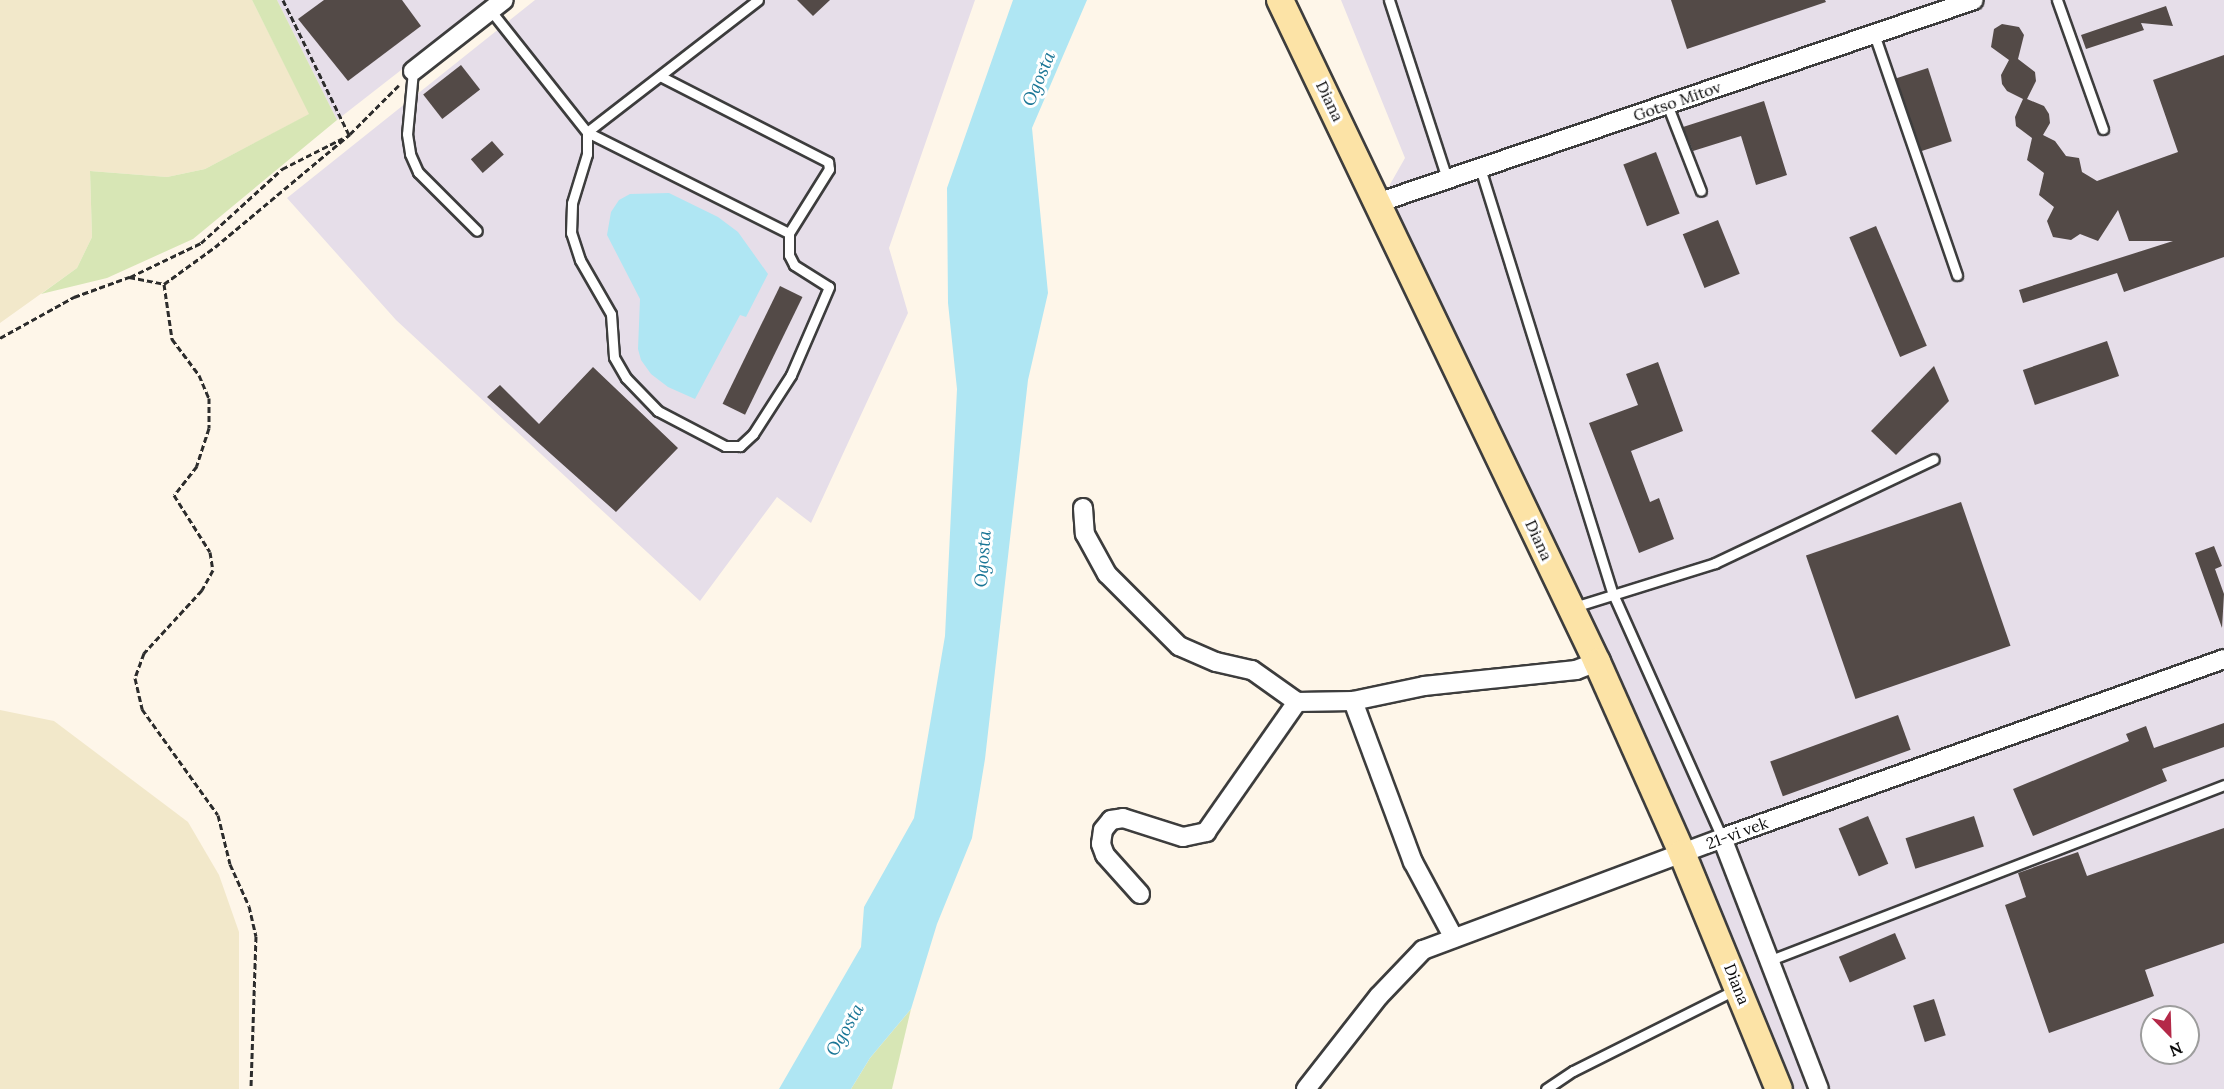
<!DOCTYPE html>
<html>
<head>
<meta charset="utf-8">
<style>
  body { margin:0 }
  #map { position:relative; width:2224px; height:1089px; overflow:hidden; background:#fef6e9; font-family:Lora,serif }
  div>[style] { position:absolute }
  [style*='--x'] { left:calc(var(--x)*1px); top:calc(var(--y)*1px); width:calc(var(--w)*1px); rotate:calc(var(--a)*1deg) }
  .industrial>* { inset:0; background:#e6dee9 }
  .farmland>* { inset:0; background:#f2e8ca }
  .green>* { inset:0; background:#d7e6b5 }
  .water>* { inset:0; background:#afe6f3 }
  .building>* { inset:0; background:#534a47; transform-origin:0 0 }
  .path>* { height:3px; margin-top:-1.5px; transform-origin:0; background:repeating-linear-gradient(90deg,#2c2c2c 0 6px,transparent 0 9px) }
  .roads { filter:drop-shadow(2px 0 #3d3d3d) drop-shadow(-2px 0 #3d3d3d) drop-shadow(0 2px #3d3d3d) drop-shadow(0 -2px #3d3d3d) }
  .service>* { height:9px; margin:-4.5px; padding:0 4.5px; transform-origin:4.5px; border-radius:4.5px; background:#fff }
  .minor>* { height:18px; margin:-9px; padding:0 9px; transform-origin:9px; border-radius:9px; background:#fff }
  .secondary>* { height:26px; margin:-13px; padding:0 13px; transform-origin:13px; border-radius:13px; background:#fce3a6 }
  span { translate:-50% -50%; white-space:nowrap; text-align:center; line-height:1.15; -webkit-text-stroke:6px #fff; paint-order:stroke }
  .street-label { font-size:16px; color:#0a0a0a }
  .water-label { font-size:18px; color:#1a7696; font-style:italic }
  .north { position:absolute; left:2140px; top:1005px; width:60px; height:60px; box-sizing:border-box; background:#fff; border:2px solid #9d9d9d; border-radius:50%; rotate:157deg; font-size:16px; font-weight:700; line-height:24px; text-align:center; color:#0a0a0a }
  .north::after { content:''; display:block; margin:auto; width:21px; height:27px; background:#b42948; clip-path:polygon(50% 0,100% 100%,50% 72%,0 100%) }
</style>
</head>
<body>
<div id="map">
  <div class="industrial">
    <div style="clip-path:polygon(277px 0,491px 0,337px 120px)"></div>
    <div style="clip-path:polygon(535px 0,975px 0,889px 248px,908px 313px,811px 523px,777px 497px,700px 601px,396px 320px,287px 198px)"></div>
    <div style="clip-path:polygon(evenodd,1341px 0,2224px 0,2224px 1089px,1779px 1089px,1380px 202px,1405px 158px,1341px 0,2152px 1017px,2188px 1017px,2188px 1053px,2152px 1053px,2152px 1017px)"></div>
  </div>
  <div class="farmland">
    <div style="clip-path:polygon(0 0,252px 0,310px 114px,205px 169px,167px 177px,90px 171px,92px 237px,77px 268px,0 323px)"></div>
    <div style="clip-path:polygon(0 710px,54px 721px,188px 822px,219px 875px,239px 932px,239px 1089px,0 1089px)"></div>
  </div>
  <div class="green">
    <div style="clip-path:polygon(252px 0,277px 0,337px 120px,193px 239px,107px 278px,41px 294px,77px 268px,92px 237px,90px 171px,167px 177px,205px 169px,309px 114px)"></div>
    <div style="clip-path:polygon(911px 1009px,892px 1089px,851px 1089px,870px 1058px)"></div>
  </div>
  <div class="water">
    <div style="clip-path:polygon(1013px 0,1087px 0,1032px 128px,1048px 293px,1028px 380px,985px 759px,972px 838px,937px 924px,911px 1009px,870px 1058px,851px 1089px,779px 1089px,861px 947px,864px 907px,914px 818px,945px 636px,957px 389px,948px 303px,947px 188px)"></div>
    <div style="clip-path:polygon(669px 193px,718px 217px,738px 232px,768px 274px,746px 317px,740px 315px,695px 399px,668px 387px,651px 374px,641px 360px,638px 349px,640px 299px,607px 235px,611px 212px,619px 200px,630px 194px)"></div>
  </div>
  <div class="building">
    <div style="clip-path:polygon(324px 0,402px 0,421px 26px,348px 81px,298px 19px)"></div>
    <div style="clip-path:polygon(797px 0,830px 0,813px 16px)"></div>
    <div style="clip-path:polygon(1671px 0,1825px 0,1826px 2px,1687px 49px)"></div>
    <div style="clip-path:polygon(2166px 6px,2173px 26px,2141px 23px,2144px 30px,2086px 49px,2081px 35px)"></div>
    <div style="clip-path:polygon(2002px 24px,2019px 27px,2024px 35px,2018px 59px,2035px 72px,2036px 81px,2027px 99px,2044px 106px,2049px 114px,2050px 123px,2043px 135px,2055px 141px,2066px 156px,2079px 158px,2082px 172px,2097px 181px,2178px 152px,2153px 80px,2224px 55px,2224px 257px,2124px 292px,2117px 273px,2023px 303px,2019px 290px,2173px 241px,2129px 241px,2118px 210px,2098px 241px,2080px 234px,2071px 240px,2053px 237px,2047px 221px,2054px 207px,2039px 195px,2044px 173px,2027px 160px,2032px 138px,2016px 126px,2015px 117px,2023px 99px,2007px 91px,2002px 84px,2001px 75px,2009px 60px,1991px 47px,1994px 29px)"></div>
    <div style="left:461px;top:65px;width:31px;height:48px;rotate:52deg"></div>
    <div style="left:1928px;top:68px;width:77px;height:34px;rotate:72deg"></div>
    <div style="clip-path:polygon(1764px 101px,1787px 175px,1756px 185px,1741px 136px,1693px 151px,1683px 127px)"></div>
    <div style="left:492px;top:141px;width:18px;height:28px;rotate:49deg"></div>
    <div style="left:1656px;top:152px;width:66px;height:35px;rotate:69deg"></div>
    <div style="left:1718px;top:220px;width:58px;height:38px;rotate:68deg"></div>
    <div style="left:1876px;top:226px;width:130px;height:29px;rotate:67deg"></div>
    <div style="left:780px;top:286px;width:25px;height:131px;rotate:26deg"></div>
    <div style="left:2107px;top:341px;width:37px;height:89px;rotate:71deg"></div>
    <div style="clip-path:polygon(1658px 362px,1683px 431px,1631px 451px,1650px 502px,1659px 498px,1674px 539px,1639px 553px,1589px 423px,1638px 405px,1626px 374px)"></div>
    <div style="clip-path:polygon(1934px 366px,1949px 401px,1896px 455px,1871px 431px)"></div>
    <div style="clip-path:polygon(593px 367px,678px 448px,616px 512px,487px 397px,500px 385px,539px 424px)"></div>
    <div style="left:1961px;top:502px;width:152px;height:164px;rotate:71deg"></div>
    <div style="clip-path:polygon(2214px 546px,2222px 566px,2215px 569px,2224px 594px,2222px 628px,2195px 553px)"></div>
    <div style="left:1898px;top:715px;width:37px;height:136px;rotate:70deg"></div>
    <div style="clip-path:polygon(2224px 723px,2224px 747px,2162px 769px,2167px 781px,2033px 836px,2013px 789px,2129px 741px,2126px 734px,2146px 726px,2154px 748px)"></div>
    <div style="left:1868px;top:816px;width:52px;height:32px;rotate:67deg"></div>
    <div style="left:1974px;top:816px;width:32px;height:72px;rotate:72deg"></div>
    <div style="clip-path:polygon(2224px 828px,2224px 943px,2145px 970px,2154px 996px,2049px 1033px,2005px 905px,2026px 897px,2018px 873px,2078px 852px,2087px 876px)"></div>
    <div style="left:1895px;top:933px;width:28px;height:61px;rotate:67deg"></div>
    <div style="left:1934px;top:999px;width:38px;height:22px;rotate:72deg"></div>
  </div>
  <div class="path">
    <div style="--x:283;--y:0;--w:150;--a:63.9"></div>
    <div style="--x:130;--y:277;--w:79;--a:-25.6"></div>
    <div style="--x:201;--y:243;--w:110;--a:-42.4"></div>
    <div style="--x:282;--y:169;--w:68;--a:-26.9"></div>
    <div style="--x:164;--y:284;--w:56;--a:81.7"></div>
    <div style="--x:172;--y:339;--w:45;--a:53.1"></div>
    <div style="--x:199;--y:375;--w:25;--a:67"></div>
    <div style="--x:209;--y:398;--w:30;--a:90"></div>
    <div style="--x:209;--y:428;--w:40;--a:108"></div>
    <div style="--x:197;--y:466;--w:37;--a:128"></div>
    <div style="--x:174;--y:495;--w:67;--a:57.7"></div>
    <div style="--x:210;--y:552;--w:18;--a:81"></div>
    <div style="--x:213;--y:570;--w:23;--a:119"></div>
    <div style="--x:202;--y:590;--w:86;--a:132.6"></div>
    <div style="--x:144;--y:653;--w:27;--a:110"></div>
    <div style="--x:135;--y:678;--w:32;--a:77"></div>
    <div style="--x:142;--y:709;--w:130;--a:54.4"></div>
    <div style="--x:218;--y:815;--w:50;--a:76.2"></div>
    <div style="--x:230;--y:864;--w:46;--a:65.7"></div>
    <div style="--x:249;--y:906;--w:31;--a:77"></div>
    <div style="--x:256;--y:936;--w:153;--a:91.9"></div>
    <div style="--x:0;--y:338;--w:85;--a:-29"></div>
    <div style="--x:74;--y:297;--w:59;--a:-20"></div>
    <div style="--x:129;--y:277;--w:36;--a:11"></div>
    <div style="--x:164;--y:284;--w:63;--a:-36"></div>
    <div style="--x:215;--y:247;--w:176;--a:-39.9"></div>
    <div style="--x:350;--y:134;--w:69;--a:-45"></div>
  </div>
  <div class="roads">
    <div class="service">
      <div style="--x:1389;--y:0;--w:188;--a:72"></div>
      <div style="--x:2057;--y:0;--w:137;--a:70.4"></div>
      <div style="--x:491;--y:11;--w:154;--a:51.6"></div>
      <div style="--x:587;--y:132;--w:216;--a:-37.7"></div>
      <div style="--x:1874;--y:34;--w:255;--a:71"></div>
      <div style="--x:413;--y:71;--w:63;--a:95.4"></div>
      <div style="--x:407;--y:134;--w:20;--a:81"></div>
      <div style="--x:410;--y:154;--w:20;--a:66"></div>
      <div style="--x:418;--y:172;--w:83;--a:45"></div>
      <div style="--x:660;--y:76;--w:189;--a:27.1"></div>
      <div style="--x:828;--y:162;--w:7;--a:82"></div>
      <div style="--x:829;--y:169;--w:75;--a:122"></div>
      <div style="--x:1667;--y:104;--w:93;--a:68.7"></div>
      <div style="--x:587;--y:132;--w:226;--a:26.6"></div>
      <div style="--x:789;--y:233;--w:22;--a:90"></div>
      <div style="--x:789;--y:255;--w:11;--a:63"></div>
      <div style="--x:794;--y:265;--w:41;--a:32.2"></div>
      <div style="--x:829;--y:287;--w:96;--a:113.4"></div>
      <div style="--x:791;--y:375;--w:70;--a:122.8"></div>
      <div style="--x:753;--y:434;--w:18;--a:137"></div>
      <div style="--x:740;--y:446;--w:15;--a:180"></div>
      <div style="--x:725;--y:446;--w:76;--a:-152.4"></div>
      <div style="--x:658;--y:411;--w:46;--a:-134.1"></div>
      <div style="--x:626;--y:378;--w:24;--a:-120"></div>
      <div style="--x:614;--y:357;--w:43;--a:-94"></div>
      <div style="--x:611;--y:314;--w:62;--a:-119.9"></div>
      <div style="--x:580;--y:260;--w:28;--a:-108"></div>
      <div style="--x:571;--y:233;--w:30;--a:-88"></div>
      <div style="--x:572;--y:203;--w:51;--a:-73"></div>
      <div style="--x:587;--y:154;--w:22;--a:-90"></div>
      <div style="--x:1480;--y:168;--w:446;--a:72.7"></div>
      <div style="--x:1613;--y:594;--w:267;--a:65.9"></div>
      <div style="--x:1574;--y:607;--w:148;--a:-17.3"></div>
      <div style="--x:1715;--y:563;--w:242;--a:-25.4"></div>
      <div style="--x:1768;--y:961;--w:489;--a:-21.1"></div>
      <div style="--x:1546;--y:1089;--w:32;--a:-34"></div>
      <div style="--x:1573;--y:1071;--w:183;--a:-26.6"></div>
    </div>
    <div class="minor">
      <div style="--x:413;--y:71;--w:115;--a:-38"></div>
      <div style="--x:1380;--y:202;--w:627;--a:-18.78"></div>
      <div style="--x:1083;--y:508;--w:26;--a:86"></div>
      <div style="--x:1085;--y:534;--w:46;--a:61.2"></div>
      <div style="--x:1107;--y:574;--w:102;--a:45"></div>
      <div style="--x:1179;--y:646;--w:40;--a:23.4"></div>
      <div style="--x:1216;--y:662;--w:37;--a:13"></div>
      <div style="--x:1252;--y:670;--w:55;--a:35.4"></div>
      <div style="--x:1297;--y:702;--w:56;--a:-1"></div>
      <div style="--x:1353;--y:701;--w:73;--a:-11.9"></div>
      <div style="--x:1424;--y:686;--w:153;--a:-6"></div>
      <div style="--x:1576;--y:670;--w:22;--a:-21"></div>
      <div style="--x:1353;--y:701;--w:172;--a:69.6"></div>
      <div style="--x:1413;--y:862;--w:86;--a:61.7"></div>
      <div style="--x:1722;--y:838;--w:269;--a:68.9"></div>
      <div style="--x:1140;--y:894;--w:52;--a:-131.9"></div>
      <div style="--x:1105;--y:855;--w:12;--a:-110"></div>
      <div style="--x:1101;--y:844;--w:14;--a:-82"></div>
      <div style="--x:1103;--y:830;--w:13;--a:-51"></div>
      <div style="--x:1111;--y:820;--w:12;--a:-9"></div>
      <div style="--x:1123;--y:818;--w:63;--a:17.6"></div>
      <div style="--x:1183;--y:837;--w:24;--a:-12"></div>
      <div style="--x:1206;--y:832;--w:159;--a:-55"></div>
      <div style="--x:1306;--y:1089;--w:118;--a:-51.9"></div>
      <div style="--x:1379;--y:996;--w:64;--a:-46.3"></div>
      <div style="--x:1423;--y:950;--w:319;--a:-20.5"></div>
      <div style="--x:1722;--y:838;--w:533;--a:-19.62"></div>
    </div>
    <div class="secondary">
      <div style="--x:1280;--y:0;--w:734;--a:64.41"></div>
      <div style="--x:1597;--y:662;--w:209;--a:66"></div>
      <div style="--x:1682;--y:853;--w:255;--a:67.7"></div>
    </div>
  </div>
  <div class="street-label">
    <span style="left:1330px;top:101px;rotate:64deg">Diana</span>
    <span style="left:1677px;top:101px;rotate:-19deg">Gotso Mitov</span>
    <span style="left:1539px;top:540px;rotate:65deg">Diana</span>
    <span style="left:1737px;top:833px;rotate:-20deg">21-vi vek</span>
    <span style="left:1737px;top:984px;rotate:68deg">Diana</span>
  </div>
  <div class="water-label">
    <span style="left:1039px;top:79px;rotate:-67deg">Ogosta</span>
    <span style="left:983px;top:559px;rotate:-86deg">Ogosta</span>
    <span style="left:845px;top:1030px;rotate:-60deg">Ogosta</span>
  </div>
  <div class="north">N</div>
</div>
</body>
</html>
